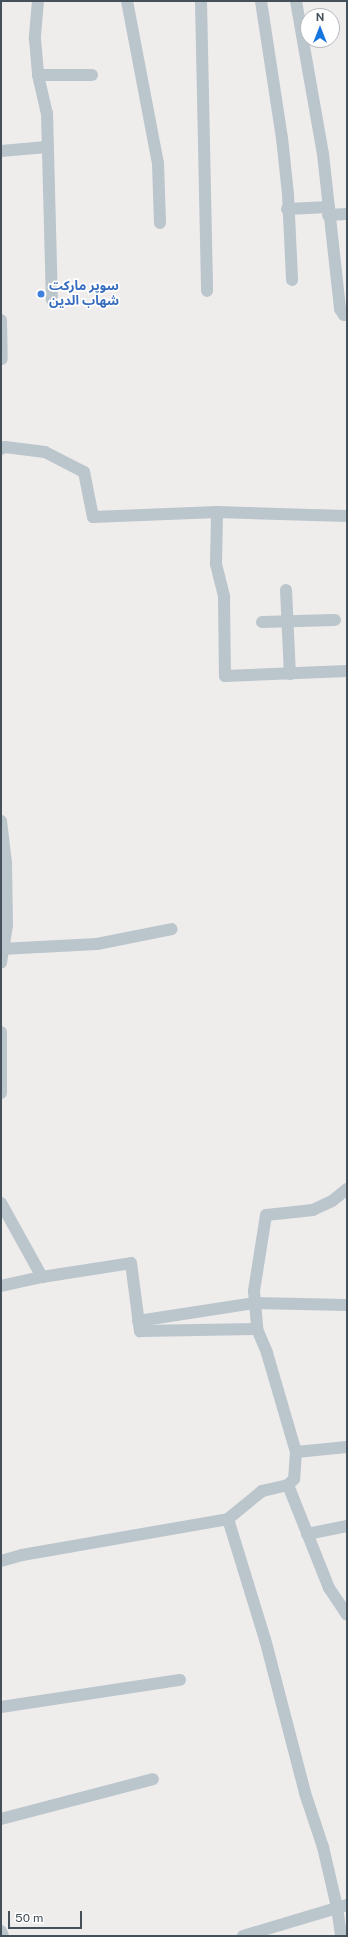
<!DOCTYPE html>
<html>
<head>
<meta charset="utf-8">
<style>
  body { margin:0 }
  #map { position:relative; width:348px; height:1937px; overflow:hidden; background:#efecec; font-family:"Public Sans","Noto Sans Arabic",sans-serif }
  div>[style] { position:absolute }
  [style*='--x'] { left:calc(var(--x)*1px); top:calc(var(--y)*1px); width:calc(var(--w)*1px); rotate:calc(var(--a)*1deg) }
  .minor>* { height:12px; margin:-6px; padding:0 6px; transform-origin:6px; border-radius:6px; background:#bac5cc }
  .dots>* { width:11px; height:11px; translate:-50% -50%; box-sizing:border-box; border:2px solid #fff; border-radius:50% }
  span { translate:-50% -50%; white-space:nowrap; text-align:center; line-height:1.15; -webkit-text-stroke:3.5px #fff; paint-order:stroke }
  .shop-label { font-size:13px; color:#366cbe; font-weight:700 }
  .left { translate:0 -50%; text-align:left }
  .frame { position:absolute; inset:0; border:2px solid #45515a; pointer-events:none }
  .north { position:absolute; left:300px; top:8px; width:40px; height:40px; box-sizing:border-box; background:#fff; border:1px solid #b5b9bd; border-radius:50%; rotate:0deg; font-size:11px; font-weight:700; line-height:16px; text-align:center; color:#45515a }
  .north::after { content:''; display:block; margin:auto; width:14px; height:18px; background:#1675df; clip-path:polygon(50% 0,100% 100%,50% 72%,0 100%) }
  .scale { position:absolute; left:8px; top:1911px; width:74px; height:18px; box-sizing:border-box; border:2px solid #45515a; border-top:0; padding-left:5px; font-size:12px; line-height:14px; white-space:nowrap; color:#45515a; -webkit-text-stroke:3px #fff; paint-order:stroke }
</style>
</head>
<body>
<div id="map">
  <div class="minor">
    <div style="--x:38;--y:1;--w:38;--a:95"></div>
    <div style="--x:35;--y:39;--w:36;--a:85"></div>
    <div style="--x:38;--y:75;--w:39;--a:77"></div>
    <div style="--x:47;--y:113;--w:187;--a:88.5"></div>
    <div style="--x:127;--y:1;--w:165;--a:79.2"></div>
    <div style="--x:158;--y:163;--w:60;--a:88.1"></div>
    <div style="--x:201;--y:1;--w:290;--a:88.8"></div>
    <div style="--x:261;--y:1;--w:139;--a:81.3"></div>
    <div style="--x:282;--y:138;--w:56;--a:83.9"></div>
    <div style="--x:288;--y:194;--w:86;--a:87.3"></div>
    <div style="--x:296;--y:1;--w:155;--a:80"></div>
    <div style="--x:323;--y:154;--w:156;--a:83.7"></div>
    <div style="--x:340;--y:309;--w:7;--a:56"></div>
    <div style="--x:344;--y:315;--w:3;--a:0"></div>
    <div style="--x:38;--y:75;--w:54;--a:0"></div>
    <div style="--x:1;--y:151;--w:46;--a:-5"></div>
    <div style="--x:287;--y:209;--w:42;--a:-2.7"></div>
    <div style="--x:328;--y:215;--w:19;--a:-3"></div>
    <div style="--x:1;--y:320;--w:39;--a:89"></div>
    <div style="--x:1;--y:449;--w:4;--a:-27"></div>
    <div style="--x:5;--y:447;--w:40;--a:7.1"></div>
    <div style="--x:45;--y:452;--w:44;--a:27.1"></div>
    <div style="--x:84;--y:472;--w:46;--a:78.7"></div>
    <div style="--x:93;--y:517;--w:124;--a:-2.3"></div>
    <div style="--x:217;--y:512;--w:130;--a:1.8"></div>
    <div style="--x:217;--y:512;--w:52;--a:91.1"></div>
    <div style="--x:216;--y:564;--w:34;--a:76"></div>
    <div style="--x:224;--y:597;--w:79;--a:89.3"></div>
    <div style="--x:225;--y:676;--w:122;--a:-2.3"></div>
    <div style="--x:286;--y:590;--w:84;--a:87.3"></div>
    <div style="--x:262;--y:622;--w:73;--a:-1.6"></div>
    <div style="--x:1;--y:821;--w:42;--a:83.2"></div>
    <div style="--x:6;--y:863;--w:62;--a:89.1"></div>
    <div style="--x:7;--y:925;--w:38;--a:99"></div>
    <div style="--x:1;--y:949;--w:96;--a:-3"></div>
    <div style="--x:97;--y:944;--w:76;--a:-11.3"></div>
    <div style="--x:1;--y:1032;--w:61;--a:90"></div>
    <div style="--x:347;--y:1189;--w:19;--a:141"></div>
    <div style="--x:332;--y:1201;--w:21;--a:155"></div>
    <div style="--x:313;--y:1210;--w:47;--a:173.9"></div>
    <div style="--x:266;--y:1215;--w:77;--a:99"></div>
    <div style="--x:254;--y:1291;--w:38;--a:85"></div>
    <div style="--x:257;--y:1329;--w:26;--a:67"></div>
    <div style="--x:267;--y:1353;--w:103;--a:73.7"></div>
    <div style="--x:296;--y:1452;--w:27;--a:94"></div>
    <div style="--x:294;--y:1479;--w:8;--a:135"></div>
    <div style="--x:288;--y:1485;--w:111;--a:68.3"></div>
    <div style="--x:329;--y:1588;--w:32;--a:56"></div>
    <div style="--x:1;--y:1203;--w:85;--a:61"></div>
    <div style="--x:42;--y:1277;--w:90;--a:-8.9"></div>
    <div style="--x:131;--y:1263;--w:69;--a:82.5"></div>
    <div style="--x:140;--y:1331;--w:117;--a:-1"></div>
    <div style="--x:1;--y:1286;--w:42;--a:-12.4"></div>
    <div style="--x:138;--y:1321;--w:117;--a:-8.8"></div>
    <div style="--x:254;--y:1303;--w:93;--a:1.2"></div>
    <div style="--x:296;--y:1452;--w:51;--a:-5.6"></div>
    <div style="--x:288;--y:1485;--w:27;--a:167"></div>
    <div style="--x:262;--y:1491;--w:44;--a:140.5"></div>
    <div style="--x:228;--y:1519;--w:126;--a:72.9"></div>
    <div style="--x:265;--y:1639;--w:159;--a:75.4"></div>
    <div style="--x:305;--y:1793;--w:57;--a:71.6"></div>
    <div style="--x:323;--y:1847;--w:62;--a:76.9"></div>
    <div style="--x:337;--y:1907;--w:29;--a:82"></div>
    <div style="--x:307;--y:1534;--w:41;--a:-11.3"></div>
    <div style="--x:1;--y:1561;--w:22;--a:-16"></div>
    <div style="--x:22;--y:1555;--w:209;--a:-9.9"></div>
    <div style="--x:1;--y:1707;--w:181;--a:-8.6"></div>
    <div style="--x:1;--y:1819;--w:157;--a:-14.7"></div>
    <div style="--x:1;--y:1931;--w:5;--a:68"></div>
    <div style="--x:243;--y:1936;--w:109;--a:-16.6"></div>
  </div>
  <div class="dots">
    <div style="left:41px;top:294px;background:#3f7fe0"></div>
  </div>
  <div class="shop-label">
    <span class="left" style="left:49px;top:294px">سوپر مارکت<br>شهاب الدین</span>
  </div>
  <div class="frame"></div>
  <div class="north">N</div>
  <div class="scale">50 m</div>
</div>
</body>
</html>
